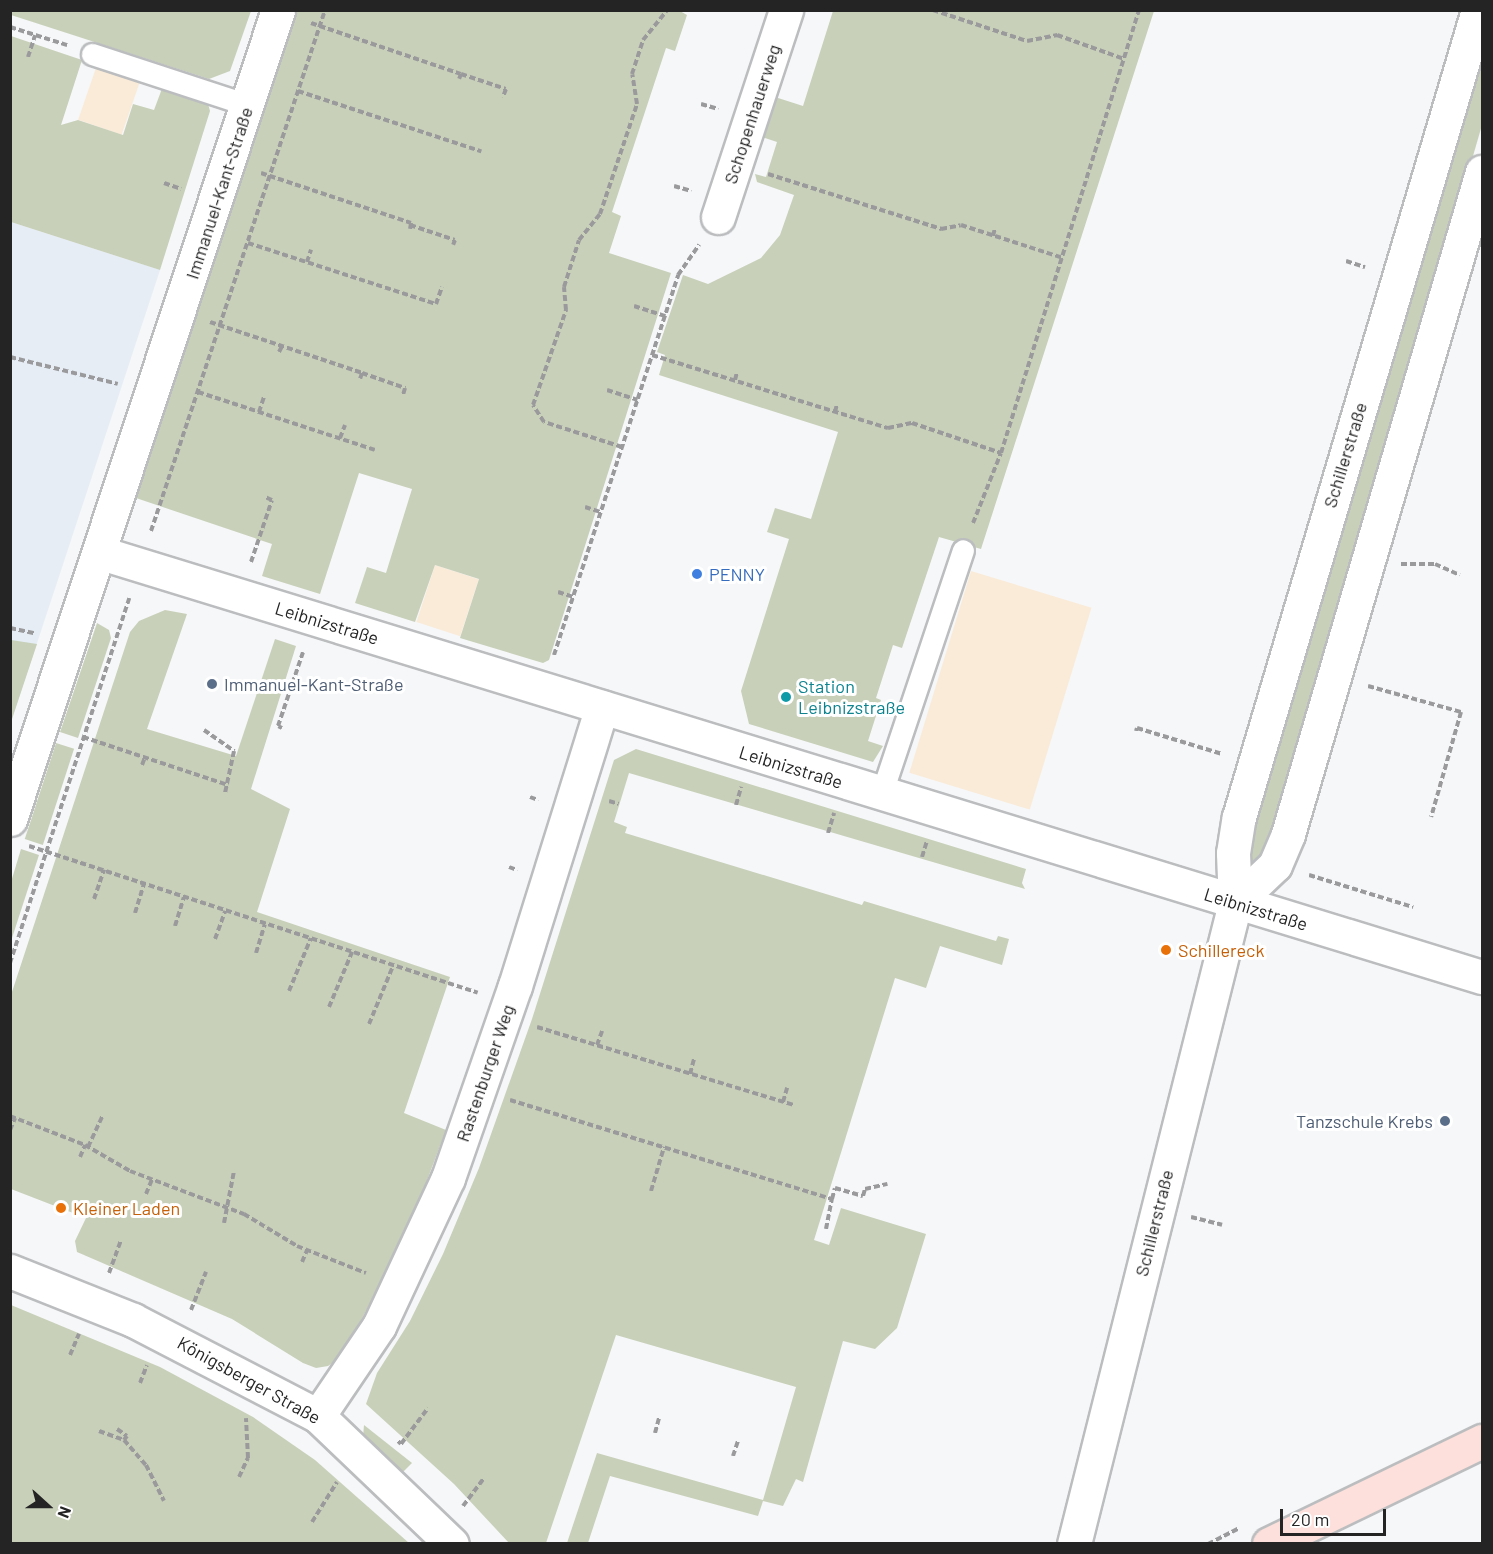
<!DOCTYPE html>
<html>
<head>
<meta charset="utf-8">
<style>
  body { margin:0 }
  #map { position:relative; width:1493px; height:1554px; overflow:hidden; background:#f6f7f9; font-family:Barlow,sans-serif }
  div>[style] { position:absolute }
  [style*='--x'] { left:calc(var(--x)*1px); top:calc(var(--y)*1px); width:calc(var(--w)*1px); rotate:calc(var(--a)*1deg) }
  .industrial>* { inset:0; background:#faebd8; transform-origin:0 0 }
  .built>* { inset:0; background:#e6edf5 }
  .green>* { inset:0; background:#c8d0b9; transform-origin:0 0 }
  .path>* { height:4px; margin-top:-2px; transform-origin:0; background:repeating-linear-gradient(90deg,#9a9a9c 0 6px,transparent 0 9px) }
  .roads { filter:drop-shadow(2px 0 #bbbdbf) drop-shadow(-2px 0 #bbbdbf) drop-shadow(0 2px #bbbdbf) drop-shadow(0 -2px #bbbdbf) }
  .service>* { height:21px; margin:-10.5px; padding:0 10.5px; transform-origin:10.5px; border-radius:10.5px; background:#fff }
  .minor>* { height:33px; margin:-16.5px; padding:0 16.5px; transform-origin:16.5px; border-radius:16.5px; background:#fff }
  .secondary>* { height:33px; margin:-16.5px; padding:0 16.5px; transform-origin:16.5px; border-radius:16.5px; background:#fde0db }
  .dots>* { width:16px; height:16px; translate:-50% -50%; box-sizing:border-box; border:3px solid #fff; border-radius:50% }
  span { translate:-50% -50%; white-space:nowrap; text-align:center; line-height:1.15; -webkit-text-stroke:6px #fff; paint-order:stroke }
  .street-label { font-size:18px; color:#242425 }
  .shop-label { font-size:18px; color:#366cbe }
  .left { translate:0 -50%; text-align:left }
  .service-label { font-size:18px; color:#4e5e75 }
  .right { translate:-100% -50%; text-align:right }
  .culture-label { font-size:18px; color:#0d838f }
  .food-label { font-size:18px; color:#c56008 }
  .frame { position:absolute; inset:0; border:12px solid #242425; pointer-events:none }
  .north { position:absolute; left:18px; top:1476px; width:60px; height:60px; -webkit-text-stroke:4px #fff; paint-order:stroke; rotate:111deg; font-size:16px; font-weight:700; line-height:24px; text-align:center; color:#242425 }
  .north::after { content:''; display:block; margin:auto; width:21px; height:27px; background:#242425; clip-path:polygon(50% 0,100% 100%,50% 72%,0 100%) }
  .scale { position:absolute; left:1280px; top:1509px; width:106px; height:27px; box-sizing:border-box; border:3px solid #242425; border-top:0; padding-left:8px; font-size:18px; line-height:21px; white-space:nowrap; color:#242425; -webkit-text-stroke:4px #fff; paint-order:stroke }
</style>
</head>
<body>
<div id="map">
  <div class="industrial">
    <div style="left:97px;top:65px;width:46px;height:58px;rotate:19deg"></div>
    <div style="left:435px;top:565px;width:46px;height:60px;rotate:18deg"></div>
    <div style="left:971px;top:571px;width:126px;height:211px;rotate:17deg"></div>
  </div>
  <div class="built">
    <div style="clip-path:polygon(11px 222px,160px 270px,11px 722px)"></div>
  </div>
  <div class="green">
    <div style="clip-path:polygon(11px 10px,251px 11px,230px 71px,209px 79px,11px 15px)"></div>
    <div style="clip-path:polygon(680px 11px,687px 15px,675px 51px,666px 48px,612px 212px,621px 216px,609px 253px,671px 273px,549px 660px,543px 663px,460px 638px,479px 579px,435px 565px,415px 622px,355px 603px,367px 567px,386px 573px,412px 489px,359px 473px,320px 594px,262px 576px,272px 544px,136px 498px,296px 11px)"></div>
    <div style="clip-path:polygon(833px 11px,1154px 11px,981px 549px,939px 537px,902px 648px,893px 645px,876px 698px,881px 700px,868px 741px,883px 746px,873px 762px,749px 724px,741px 691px,789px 539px,767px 532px,775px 508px,811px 519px,838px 432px,659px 375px,665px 355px,657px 352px,683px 275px,708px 284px,761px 258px,780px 235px,794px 195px,757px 182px,755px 174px,766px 177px,777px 142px,762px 137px,775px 97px,803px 106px)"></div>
    <div style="clip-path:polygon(11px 36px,82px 60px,61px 125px,78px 120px,123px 135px,133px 104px,154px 110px,163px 86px,208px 104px,210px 111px,160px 270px,11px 222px)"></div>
    <div style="clip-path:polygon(1482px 38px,1482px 125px,1282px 814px,1258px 865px,1250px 866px,1248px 830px)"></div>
    <div style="clip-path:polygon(165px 610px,187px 614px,147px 729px,236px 756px,275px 639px,296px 646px,251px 789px,290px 809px,257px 912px,450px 977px,404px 1113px,446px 1130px,417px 1207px,377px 1291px,340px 1358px,328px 1366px,316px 1368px,303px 1363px,232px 1319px,77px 1252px,75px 1241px,86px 1218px,11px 1189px,11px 995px,130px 632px,139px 621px)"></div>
    <div style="clip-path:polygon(97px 623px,109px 630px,111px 638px,78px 738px,60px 732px)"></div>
    <div style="clip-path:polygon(11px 640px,37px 644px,11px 722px,10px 640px)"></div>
    <div style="left:56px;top:743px;width:19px;height:101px;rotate:18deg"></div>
    <div style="clip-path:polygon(636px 749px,1026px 869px,1022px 883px,1025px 889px,629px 773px,614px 822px,627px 827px,625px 833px,862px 905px,864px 901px,996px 941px,998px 936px,1009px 939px,1002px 965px,940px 946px,926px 988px,895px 978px,814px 1240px,829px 1245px,841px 1208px,926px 1234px,897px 1328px,875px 1349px,843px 1341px,803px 1482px,796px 1479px,783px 1506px,763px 1501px,758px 1516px,610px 1476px,588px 1543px,567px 1543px,597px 1453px,763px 1500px,796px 1387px,616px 1335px,546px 1543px,509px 1543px,454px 1484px,366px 1404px,377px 1373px,410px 1321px,443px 1254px,479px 1168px,532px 1019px,614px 760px)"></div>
    <div style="clip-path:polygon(21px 849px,39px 855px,11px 941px,11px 882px)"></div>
    <div style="clip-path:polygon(11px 1305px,160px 1367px,253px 1417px,315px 1460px,409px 1543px,11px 1543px)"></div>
    <div style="clip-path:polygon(364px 1425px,412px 1463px,402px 1473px,363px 1437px)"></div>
  </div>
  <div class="path">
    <div style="--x:933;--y:10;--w:99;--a:18.3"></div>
    <div style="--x:1027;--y:41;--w:31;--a:-11"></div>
    <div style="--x:1057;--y:35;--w:71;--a:19.7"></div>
    <div style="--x:311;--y:23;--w:158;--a:18.8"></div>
    <div style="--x:461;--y:74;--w:5;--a:112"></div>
    <div style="--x:10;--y:27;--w:60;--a:17.5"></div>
    <div style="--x:28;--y:57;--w:23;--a:-72"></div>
    <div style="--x:461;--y:74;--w:47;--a:18.4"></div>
    <div style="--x:506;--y:89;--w:9;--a:111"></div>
    <div style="--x:298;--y:91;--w:193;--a:18.2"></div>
    <div style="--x:701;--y:104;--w:18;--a:16"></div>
    <div style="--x:261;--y:173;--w:158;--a:18.4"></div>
    <div style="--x:411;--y:223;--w:6;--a:99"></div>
    <div style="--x:768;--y:174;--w:182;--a:17.6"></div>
    <div style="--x:941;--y:229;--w:20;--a:-11"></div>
    <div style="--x:961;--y:225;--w:107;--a:17.9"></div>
    <div style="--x:164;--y:183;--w:18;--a:19"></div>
    <div style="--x:674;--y:186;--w:18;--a:16"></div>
    <div style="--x:410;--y:225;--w:47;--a:18.4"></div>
    <div style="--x:455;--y:240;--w:5;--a:112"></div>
    <div style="--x:993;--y:236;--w:8;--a:-76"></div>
    <div style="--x:248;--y:243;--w:198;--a:18"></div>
    <div style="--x:436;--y:304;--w:18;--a:-71"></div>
    <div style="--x:1346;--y:261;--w:20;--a:18"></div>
    <div style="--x:307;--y:262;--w:13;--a:-72"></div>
    <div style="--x:634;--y:306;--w:33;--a:18"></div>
    <div style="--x:210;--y:322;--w:160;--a:18.5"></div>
    <div style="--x:362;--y:373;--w:6;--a:108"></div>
    <div style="--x:279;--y:352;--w:7;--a:-63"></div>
    <div style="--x:652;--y:355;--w:247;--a:17.2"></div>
    <div style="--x:888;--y:428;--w:25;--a:-12"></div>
    <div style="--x:912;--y:423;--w:94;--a:18.6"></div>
    <div style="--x:10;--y:357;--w:111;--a:14"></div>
    <div style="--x:362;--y:373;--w:46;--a:19.2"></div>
    <div style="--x:405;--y:388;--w:7;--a:106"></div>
    <div style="--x:735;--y:380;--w:8;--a:-76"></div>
    <div style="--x:607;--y:390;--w:32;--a:18"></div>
    <div style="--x:198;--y:392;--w:186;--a:18.1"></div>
    <div style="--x:259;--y:412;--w:16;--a:-72"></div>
    <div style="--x:835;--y:412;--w:8;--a:-76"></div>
    <div style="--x:340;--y:438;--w:14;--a:-69"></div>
    <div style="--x:622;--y:447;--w:82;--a:-162.2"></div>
    <div style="--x:544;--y:422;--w:20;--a:-123"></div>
    <div style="--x:533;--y:405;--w:101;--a:-70.8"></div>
    <div style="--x:566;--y:310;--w:23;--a:-95"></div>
    <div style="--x:564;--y:287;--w:49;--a:-72.3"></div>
    <div style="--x:579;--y:240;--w:33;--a:-51"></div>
    <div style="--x:600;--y:214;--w:116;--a:-71.4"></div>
    <div style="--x:637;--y:104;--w:30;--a:-99"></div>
    <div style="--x:632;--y:74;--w:36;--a:-72"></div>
    <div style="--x:643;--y:40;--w:38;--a:-51"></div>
    <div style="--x:585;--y:507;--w:16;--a:18"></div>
    <div style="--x:973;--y:523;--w:75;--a:-68.2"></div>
    <div style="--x:1001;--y:453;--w:464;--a:-72.7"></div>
    <div style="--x:151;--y:531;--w:549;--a:-71.53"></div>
    <div style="--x:251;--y:562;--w:65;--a:-71.3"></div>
    <div style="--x:272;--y:500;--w:8;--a:-157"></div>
    <div style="--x:1401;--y:564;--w:34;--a:0"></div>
    <div style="--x:1435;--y:564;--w:27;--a:24"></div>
    <div style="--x:558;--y:592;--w:16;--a:18"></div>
    <div style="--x:10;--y:628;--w:25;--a:12"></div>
    <div style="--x:554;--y:655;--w:400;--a:-71.9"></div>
    <div style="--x:678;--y:275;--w:37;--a:-55"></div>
    <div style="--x:1368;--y:686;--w:97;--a:15.6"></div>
    <div style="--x:1461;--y:712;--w:109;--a:105.9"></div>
    <div style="--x:282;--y:728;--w:4;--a:-153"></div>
    <div style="--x:278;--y:726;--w:78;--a:-71.3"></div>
    <div style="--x:204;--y:730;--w:37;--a:35"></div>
    <div style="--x:234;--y:751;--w:43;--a:102.1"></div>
    <div style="--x:1136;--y:731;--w:3;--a:-72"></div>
    <div style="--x:1137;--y:728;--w:89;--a:17"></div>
    <div style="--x:83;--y:737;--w:153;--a:18.3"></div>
    <div style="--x:142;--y:765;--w:9;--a:-69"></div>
    <div style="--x:530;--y:797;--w:9;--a:21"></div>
    <div style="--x:609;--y:801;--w:10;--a:17"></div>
    <div style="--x:736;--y:805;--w:19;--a:-74"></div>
    <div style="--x:828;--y:833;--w:21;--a:-73"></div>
    <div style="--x:29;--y:846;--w:472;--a:18.1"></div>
    <div style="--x:922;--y:857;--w:17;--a:-73"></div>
    <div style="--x:509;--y:867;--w:9;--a:21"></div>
    <div style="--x:1309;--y:875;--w:109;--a:17.1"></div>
    <div style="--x:94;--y:899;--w:31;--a:-71"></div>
    <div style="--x:135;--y:913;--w:30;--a:-73"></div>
    <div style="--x:175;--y:926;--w:30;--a:-73"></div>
    <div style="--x:215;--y:939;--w:30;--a:-70"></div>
    <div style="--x:256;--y:953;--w:30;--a:-73"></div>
    <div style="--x:10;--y:963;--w:384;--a:-71.9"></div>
    <div style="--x:289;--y:991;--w:57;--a:-67.5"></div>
    <div style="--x:329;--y:1007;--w:60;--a:-67.3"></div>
    <div style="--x:369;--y:1024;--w:63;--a:-67.5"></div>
    <div style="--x:537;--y:1027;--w:269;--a:16.9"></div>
    <div style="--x:597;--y:1045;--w:15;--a:-70"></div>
    <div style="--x:690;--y:1074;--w:16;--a:-75"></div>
    <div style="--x:510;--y:1100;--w:337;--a:17.1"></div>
    <div style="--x:832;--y:1199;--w:11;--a:-75"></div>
    <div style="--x:835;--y:1188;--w:29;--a:16"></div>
    <div style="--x:863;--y:1196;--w:7;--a:-74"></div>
    <div style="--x:865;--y:1189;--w:23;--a:-13"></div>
    <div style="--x:783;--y:1102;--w:15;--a:-74"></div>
    <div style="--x:10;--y:1116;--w:80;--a:21.1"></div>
    <div style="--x:85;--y:1145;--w:52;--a:30"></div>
    <div style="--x:130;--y:1171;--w:122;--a:20.7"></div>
    <div style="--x:244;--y:1214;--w:62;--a:31.1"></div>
    <div style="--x:297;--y:1246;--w:74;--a:21.4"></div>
    <div style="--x:10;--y:1130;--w:13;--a:-67"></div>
    <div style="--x:88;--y:1147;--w:35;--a:-65"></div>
    <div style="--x:80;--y:1157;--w:13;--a:-67"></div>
    <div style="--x:651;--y:1191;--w:46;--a:-73.5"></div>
    <div style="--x:146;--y:1194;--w:16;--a:-68"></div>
    <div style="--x:1191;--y:1217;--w:32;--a:14"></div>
    <div style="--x:224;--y:1223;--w:53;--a:-79.1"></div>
    <div style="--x:826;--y:1229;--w:31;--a:-79"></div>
    <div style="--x:302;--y:1262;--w:13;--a:-67"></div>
    <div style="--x:109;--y:1273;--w:35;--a:-70"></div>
    <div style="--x:191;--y:1310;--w:41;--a:-68.5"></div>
    <div style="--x:70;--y:1355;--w:23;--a:-67"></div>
    <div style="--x:140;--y:1383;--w:19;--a:-69"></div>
    <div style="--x:117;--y:1429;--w:12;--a:35"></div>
    <div style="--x:127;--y:1436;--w:5;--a:127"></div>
    <div style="--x:99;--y:1431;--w:27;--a:20"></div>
    <div style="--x:124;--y:1440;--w:33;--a:49"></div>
    <div style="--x:146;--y:1465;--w:40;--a:63.4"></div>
    <div style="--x:655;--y:1433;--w:16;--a:-75"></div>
    <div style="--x:398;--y:1441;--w:4;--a:45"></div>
    <div style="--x:401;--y:1444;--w:45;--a:-53.1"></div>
    <div style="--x:733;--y:1456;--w:16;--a:-72"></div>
    <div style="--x:239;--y:1477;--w:21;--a:-65"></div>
    <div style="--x:248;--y:1458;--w:40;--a:-92.9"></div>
    <div style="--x:463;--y:1506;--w:35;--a:-53"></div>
    <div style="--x:312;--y:1522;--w:47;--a:-58"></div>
    <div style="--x:1208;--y:1544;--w:35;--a:-27"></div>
  </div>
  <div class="roads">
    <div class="service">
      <div style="--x:92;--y:54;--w:164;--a:18.1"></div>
      <div style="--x:881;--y:795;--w:258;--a:-71.5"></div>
    </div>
    <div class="minor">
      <div style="--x:718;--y:217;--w:218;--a:-71.8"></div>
      <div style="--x:101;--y:553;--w:1445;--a:17.07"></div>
      <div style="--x:10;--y:819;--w:852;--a:-71.67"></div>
      <div style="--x:1235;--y:903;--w:55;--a:-43.5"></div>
      <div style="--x:1275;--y:865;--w:34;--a:-67"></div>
      <div style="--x:1288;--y:834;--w:690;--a:-73.67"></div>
      <div style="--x:10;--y:1271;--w:132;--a:21.7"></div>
      <div style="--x:133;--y:1320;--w:208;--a:27.4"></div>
      <div style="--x:318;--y:1416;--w:185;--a:43.7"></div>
      <div style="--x:318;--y:1416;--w:109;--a:-55.9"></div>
      <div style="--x:379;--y:1326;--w:163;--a:-65"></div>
      <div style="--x:448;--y:1178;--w:203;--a:-70.8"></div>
      <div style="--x:515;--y:986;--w:292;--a:-72.7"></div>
      <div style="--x:1074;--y:1544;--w:661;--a:-75.9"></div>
      <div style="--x:1235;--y:903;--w:50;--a:-92.3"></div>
      <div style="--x:1233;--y:853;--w:36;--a:-81"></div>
      <div style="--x:1239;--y:817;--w:842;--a:-73.5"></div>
    </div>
    <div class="secondary">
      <div style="--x:1269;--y:1544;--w:237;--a:-25.8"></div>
    </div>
  </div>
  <div class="dots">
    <div style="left:697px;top:574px;background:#3f7fe0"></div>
    <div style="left:212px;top:684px;background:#5c6f8a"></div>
    <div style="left:786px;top:697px;background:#0f9aa8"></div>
    <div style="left:1166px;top:950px;background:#e8710a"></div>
    <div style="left:1445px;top:1121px;background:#5c6f8a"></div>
    <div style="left:61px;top:1208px;background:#e8710a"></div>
  </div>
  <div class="street-label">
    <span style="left:752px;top:114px;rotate:-72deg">Schopenhauerweg</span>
    <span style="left:219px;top:193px;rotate:-72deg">Immanuel-Kant-Straße</span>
    <span style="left:1345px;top:455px;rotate:-73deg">Schillerstraße</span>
    <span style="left:327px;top:623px;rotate:17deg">Leibnizstraße</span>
    <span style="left:791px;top:767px;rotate:17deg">Leibnizstraße</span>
    <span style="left:1256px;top:909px;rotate:17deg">Leibnizstraße</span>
    <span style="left:485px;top:1073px;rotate:-71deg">Rastenburger Weg</span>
    <span style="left:1154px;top:1223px;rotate:-76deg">Schillerstraße</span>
    <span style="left:249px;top:1380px;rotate:29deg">Königsberger Straße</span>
  </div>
  <div class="shop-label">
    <span class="left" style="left:709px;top:574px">PENNY</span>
  </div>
  <div class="service-label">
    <span class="left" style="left:224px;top:684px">Immanuel-Kant-Straße</span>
    <span class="right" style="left:1433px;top:1121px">Tanzschule Krebs</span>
  </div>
  <div class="culture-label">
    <span class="left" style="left:798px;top:697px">Station<br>Leibnizstraße</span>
  </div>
  <div class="food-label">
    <span class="left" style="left:1178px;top:950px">Schillereck</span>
    <span class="left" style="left:73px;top:1208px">Kleiner Laden</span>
  </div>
  <div class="frame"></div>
  <div class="north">N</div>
  <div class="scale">20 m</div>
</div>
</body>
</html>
